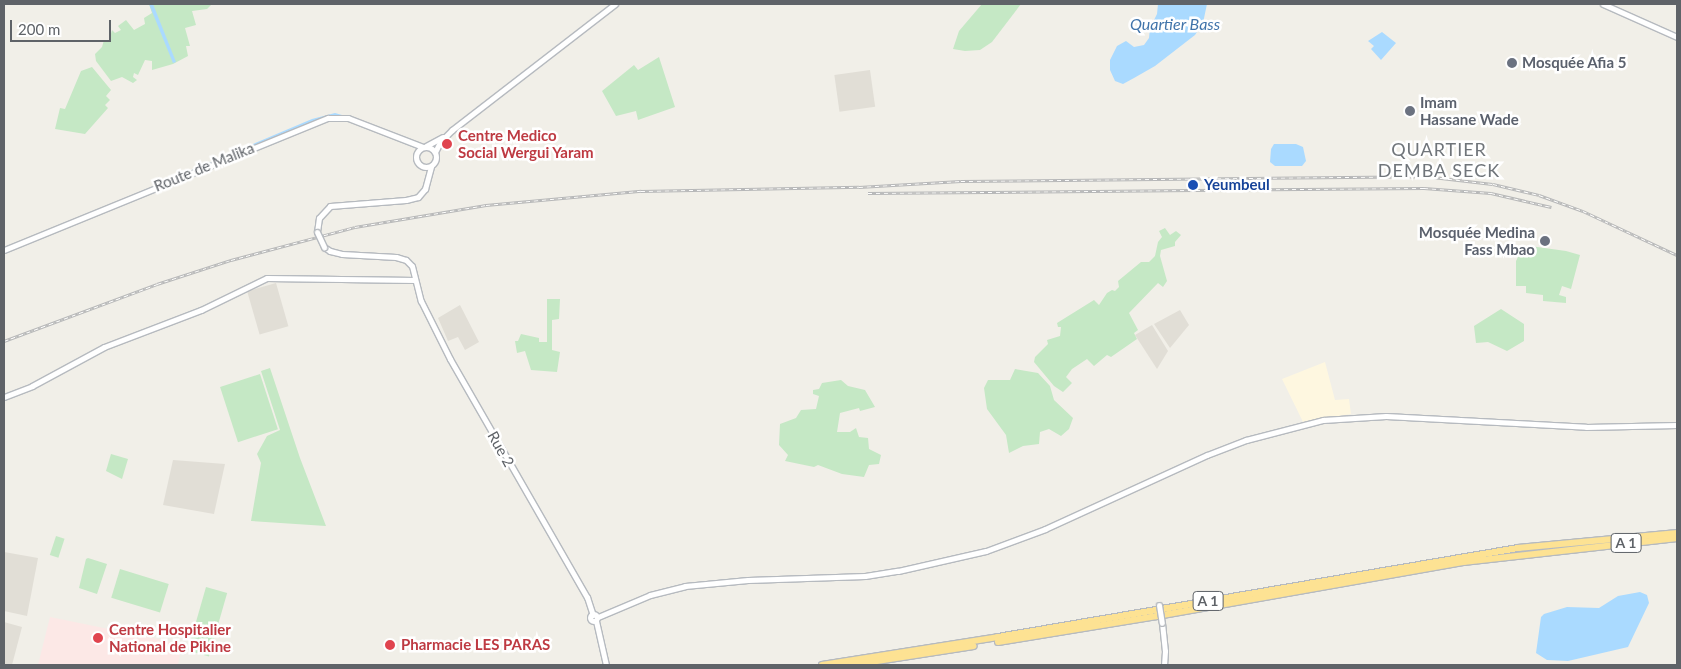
<!DOCTYPE html>
<html>
<head>
<meta charset="utf-8">
<style>
  body { margin:0 }
  #map { position:relative; width:1681px; height:669px; overflow:hidden; background:#f1efe8; font-family:Lato,sans-serif }
  div>[style] { position:absolute }
  [style*='--x'] { left:calc(var(--x)*1px); top:calc(var(--y)*1px); width:calc(var(--w)*1px); rotate:calc(var(--a)*1deg) }
  .commercial>* { inset:0; background:#fef7e0 }
  .education>* { inset:0; background:#e1ded6; transform-origin:0 0 }
  .medical>* { inset:0; background:#fce8e6 }
  .green>* { inset:0; background:#c5e8c5; transform-origin:0 0 }
  .water>* { inset:0; background:#aadaff }
  .roads { filter:drop-shadow(1px 0 #b6babf) drop-shadow(-1px 0 #b6babf) drop-shadow(0 1px #b6babf) drop-shadow(0 -1px #b6babf) }
  .secondary>* { height:5px; margin:-2.5px; padding:0 2.5px; transform-origin:2.5px; border-radius:2.5px; background:#fff }
  .secondary>.ring { margin:-2.5px; padding:0; box-sizing:content-box; background:none; border:5px solid #fff; border-radius:50% }
  .highway>* { height:6px; margin:-3px; padding:0 3px; transform-origin:3px; border-radius:3px; background:#fde293 }
  .rail>* { height:3px; margin-top:-1.5px; transform-origin:0; background:repeating-linear-gradient(90deg,#fff 0 4px,#b6b7b8 0 8px); box-sizing:border-box; border-block:1px solid #b6b7b8 }
  .bridges { filter:drop-shadow(1px 0 #b6babf) drop-shadow(-1px 0 #b6babf) drop-shadow(0 1px #b6babf) drop-shadow(0 -1px #b6babf) }
  .secondary-bridge>* { height:5px; margin:-2.5px; padding:0 2.5px; transform-origin:2.5px; border-radius:2.5px; background:#fff }
  .dots>* { width:14px; height:14px; translate:-50% -50%; box-sizing:border-box; border:2px solid #fff; border-radius:50% }
  span { translate:-50% -50%; white-space:nowrap; text-align:center; line-height:1.15; -webkit-text-stroke:5px #fff; paint-order:stroke }
  .shield-label span { padding:1px 4px; background:#fff; border:1px solid; border-radius:4px; -webkit-text-stroke-width:0 }
  .shield-label { font-size:14px; color:#5f6368; font-weight:700 }
  .worship-label { font-size:15px; color:#5b616d; font-weight:700 }
  .left { translate:0 -50%; text-align:left }
  .right { translate:-100% -50%; text-align:right }
  .health-label { font-size:15px; color:#be3a42; font-weight:700 }
  .street-label { font-size:15px; color:#5f6368 }
  .transit-label { font-size:15px; color:#164399; font-weight:700 }
  .water-label { font-size:16px; color:#4174aa; font-style:italic }
  .quarter-label { font-size:18px; color:#70757a; letter-spacing:1px }
  .frame { position:absolute; inset:0; border:5px solid #5f6368; pointer-events:none }
  .scale { position:absolute; left:10px; top:20px; width:101px; height:22px; box-sizing:border-box; border:2px solid #5f6368; border-top:0; padding-left:6px; font-size:15px; line-height:18px; white-space:nowrap; color:#5f6368; -webkit-text-stroke:4px #fff; paint-order:stroke }
</style>
</head>
<body>
<div id="map">
  <div class="commercial">
    <div style="clip-path:polygon(1325px 362px,1335px 400px,1349px 399px,1351px 414px,1303px 422px,1282px 379px)"></div>
  </div>
  <div class="education">
    <div style="left:870px;top:70px;width:37px;height:36px;rotate:82deg"></div>
    <div style="left:276px;top:283px;width:45px;height:30px;rotate:74deg"></div>
    <div style="clip-path:polygon(460px 305px,479px 342px,465px 350px,458px 337px,448px 341px,438px 318px)"></div>
    <div style="clip-path:polygon(1180px 310px,1189px 325px,1170px 348px,1154px 324px)"></div>
    <div style="clip-path:polygon(1152px 325px,1168px 351px,1157px 369px,1135px 335px)"></div>
    <div style="clip-path:polygon(173px 460px,225px 464px,214px 514px,163px 505px)"></div>
    <div style="clip-path:polygon(4px 552px,38px 558px,27px 616px,4px 611px)"></div>
    <div style="clip-path:polygon(4px 622px,22px 627px,12px 665px,4px 665px)"></div>
  </div>
  <div class="medical">
    <div style="clip-path:polygon(50px 617px,182px 644px,178px 665px,38px 665px)"></div>
  </div>
  <div class="green">
    <div style="clip-path:polygon(149px 4px,212px 4px,207px 9px,192px 11px,196px 25px,185px 28px,190px 46px,186px 46px,188px 56px,173px 64px,152px 70px,152px 61px,145px 60px,138px 75px,134px 73px,133px 77px,137px 80px,133px 83px,122px 77px,111px 81px,96px 61px,95px 54px,102px 47px,104px 40px,109px 41px,112px 30px,115px 33px,121px 30px,118px 26px,126px 20px,134px 30px,145px 24px,144px 18px,152px 13px)"></div>
    <div style="clip-path:polygon(982px 4px,1021px 4px,992px 42px,980px 50px,965px 51px,953px 49px,959px 31px)"></div>
    <div style="clip-path:polygon(659px 57px,675px 107px,638px 120px,636px 111px,616px 116px,602px 91px,634px 65px,638px 70px)"></div>
    <div style="clip-path:polygon(92px 67px,111px 90px,106px 96px,110px 100px,105px 105px,108px 108px,85px 134px,55px 129px,60px 108px,65px 109px,81px 71px)"></div>
    <div style="clip-path:polygon(1165px 228px,1170px 235px,1176px 231px,1181px 235px,1175px 242px,1175px 246px,1161px 250px,1160px 256px,1167px 281px,1163px 287px,1158px 283px,1129px 313px,1138px 330px,1134px 333px,1137px 339px,1111px 357px,1107px 355px,1094px 366px,1087px 359px,1072px 369px,1066px 377px,1072px 383px,1063px 392px,1054px 386px,1034px 362px,1035px 357px,1048px 344px,1047px 340px,1060px 336px,1061px 327px,1058px 327px,1057px 323px,1094px 300px,1099px 305px,1107px 293px,1112px 290px,1115px 291px,1119px 287px,1118px 281px,1141px 262px,1149px 262px,1155px 256px,1158px 242px,1162px 237px,1159px 231px)"></div>
    <div style="clip-path:polygon(1530px 246px,1566px 251px,1580px 255px,1571px 289px,1562px 286px,1559px 295px,1566px 297px,1566px 303px,1543px 301px,1543px 295px,1526px 293px,1526px 286px,1516px 286px,1516px 261px,1521px 251px)"></div>
    <div style="clip-path:polygon(547px 299px,560px 299px,559px 319px,552px 320px,552px 350px,560px 352px,557px 372px,531px 370px,525px 351px,517px 353px,515px 341px,518px 341px,521px 334px,539px 338px,539px 342px,547px 342px)"></div>
    <div style="clip-path:polygon(1501px 309px,1524px 324px,1524px 341px,1507px 351px,1488px 342px,1476px 343px,1474px 326px)"></div>
    <div style="clip-path:polygon(270px 368px,300px 458px,326px 526px,251px 521px,261px 463px,257px 454px,267px 436px,280px 430px,261px 371px)"></div>
    <div style="clip-path:polygon(1015px 369px,1038px 373px,1050px 386px,1054px 400px,1073px 418px,1069px 429px,1061px 436px,1049px 429px,1040px 432px,1039px 444px,1023px 446px,1009px 453px,1006px 435px,987px 409px,984px 388px,988px 380px,1010px 380px)"></div>
    <div style="left:260px;top:374px;width:58px;height:42px;rotate:72deg"></div>
    <div style="clip-path:polygon(841px 380px,848px 386px,865px 390px,875px 407px,860px 411px,859px 408px,840px 413px,837px 432px,850px 432px,856px 428px,859px 437px,868px 438px,869px 449px,881px 455px,879px 464px,869px 465px,864px 477px,842px 474px,818px 465px,814px 467px,785px 461px,788px 455px,779px 445px,780px 424px,796px 418px,801px 410px,816px 409px,819px 396px,813px 394px,813px 390px,819px 389px,822px 383px)"></div>
    <div style="clip-path:polygon(111px 454px,128px 459px,122px 479px,106px 471px)"></div>
    <div style="left:56px;top:536px;width:9px;height:20px;rotate:18deg"></div>
    <div style="clip-path:polygon(88px 558px,107px 564px,97px 594px,79px 588px,86px 559px)"></div>
    <div style="left:120px;top:569px;width:51px;height:30px;rotate:17deg"></div>
    <div style="left:206px;top:587px;width:22px;height:66px;rotate:16deg"></div>
  </div>
  <div class="water">
    <div style="clip-path:polygon(149px 4px,153px 4px,176px 62px,173px 63px)"></div>
    <div style="clip-path:polygon(1158px 4px,1207px 4px,1203px 23px,1195px 35px,1155px 66px,1134px 78px,1123px 84px,1115px 81px,1110px 70px,1110px 60px,1117px 46px,1126px 41px,1134px 47px,1144px 45px,1149px 38px,1150px 28px,1157px 14px)"></div>
    <div style="clip-path:polygon(1382px 32px,1396px 43px,1381px 60px,1371px 49px,1374px 46px,1368px 41px)"></div>
    <div style="clip-path:polygon(335px 113px,356px 119px,418px 143px,415px 148px,343px 119px,334px 118px,148px 192px,147px 189px,312px 119px)"></div>
    <div style="clip-path:polygon(1274px 144px,1296px 144px,1303px 147px,1306px 161px,1302px 166px,1275px 166px,1270px 162px,1271px 149px)"></div>
    <div style="clip-path:polygon(1640px 592px,1647px 595px,1649px 603px,1628px 647px,1568px 661px,1547px 660px,1536px 653px,1541px 617px,1544px 614px,1567px 607px,1599px 608px,1618px 596px)"></div>
  </div>
  <div class="roads">
    <div class="secondary">
      <div style="--x:1603;--y:4;--w:81;--a:24"></div>
      <div style="--x:426;--y:146;--w:19;--a:-28"></div>
      <div class="ring" style="left:416px;top:147px;width:15px;height:15px"></div>
      <div style="--x:435;--y:152;--w:11;--a:-63"></div>
      <div style="--x:440;--y:142;--w:17;--a:-45"></div>
      <div style="--x:452;--y:130;--w:206;--a:-37.7"></div>
      <div style="--x:317;--y:232;--w:14;--a:-82"></div>
      <div style="--x:319;--y:218;--w:16;--a:-47"></div>
      <div style="--x:330;--y:206;--w:76;--a:-4.5"></div>
      <div style="--x:406;--y:200;--w:12;--a:-14"></div>
      <div style="--x:418;--y:197;--w:11;--a:-49"></div>
      <div style="--x:425;--y:189;--w:24;--a:-75"></div>
      <div style="--x:324;--y:247;--w:7;--a:34"></div>
      <div style="--x:330;--y:251;--w:12;--a:14"></div>
      <div style="--x:342;--y:254;--w:54;--a:3.2"></div>
      <div style="--x:396;--y:257;--w:10;--a:17"></div>
      <div style="--x:406;--y:260;--w:8;--a:45"></div>
      <div style="--x:412;--y:266;--w:36;--a:76"></div>
      <div style="--x:421;--y:301;--w:65;--a:63.4"></div>
      <div style="--x:450;--y:359;--w:275;--a:60.1"></div>
      <div style="--x:587;--y:597;--w:19;--a:72"></div>
      <div style="--x:4;--y:250;--w:350;--a:-22.2"></div>
      <div style="--x:328;--y:118;--w:20;--a:0"></div>
      <div style="--x:348;--y:118;--w:80;--a:21.1"></div>
      <div style="--x:4;--y:397;--w:30;--a:-21"></div>
      <div style="--x:32;--y:386;--w:82;--a:-28.4"></div>
      <div style="--x:104;--y:347;--w:104;--a:-20.9"></div>
      <div style="--x:201;--y:310;--w:73;--a:-25.9"></div>
      <div style="--x:267;--y:278;--w:148;--a:0.8"></div>
      <div class="ring" style="left:590.5px;top:614.5px;width:2px;height:2px"></div>
      <div style="--x:598;--y:617;--w:56;--a:-22.9"></div>
      <div style="--x:650;--y:595;--w:36;--a:-14"></div>
      <div style="--x:685;--y:586;--w:63;--a:-5.4"></div>
      <div style="--x:748;--y:580;--w:117;--a:-2"></div>
      <div style="--x:865;--y:576;--w:33;--a:-9"></div>
      <div style="--x:898;--y:571;--w:90;--a:-12.8"></div>
      <div style="--x:986;--y:551;--w:63;--a:-20.4"></div>
      <div style="--x:1045;--y:529;--w:178;--a:-24.6"></div>
      <div style="--x:1207;--y:455;--w:42;--a:-21"></div>
      <div style="--x:1246;--y:440;--w:80;--a:-14.6"></div>
      <div style="--x:1323;--y:420;--w:63;--a:-3.6"></div>
      <div style="--x:1386;--y:416;--w:200;--a:3.1"></div>
      <div style="--x:1586;--y:427;--w:91;--a:-1.3"></div>
      <div style="--x:596;--y:621;--w:45;--a:77.2"></div>
      <div style="--x:1162;--y:623;--w:28;--a:84"></div>
      <div style="--x:1165;--y:651;--w:14;--a:94"></div>
    </div>
    <div class="highway">
      <div style="--x:998;--y:642;--w:161;--a:-9.3"></div>
      <div style="--x:1157;--y:616;--w:312;--a:-10"></div>
      <div style="--x:1464;--y:562;--w:214;--a:-6.4"></div>
      <div style="--x:822;--y:665;--w:178;--a:-9"></div>
      <div style="--x:998;--y:637;--w:528;--a:-9.71"></div>
      <div style="--x:1518;--y:548;--w:160;--a:-5.4"></div>
      <div style="--x:851;--y:665;--w:124;--a:-8.8"></div>
    </div>
  </div>
  <div class="rail">
    <div style="--x:868;--y:193;--w:556;--a:-0.52"></div>
    <div style="--x:1424;--y:188;--w:67;--a:4.3"></div>
    <div style="--x:1491;--y:193;--w:62;--a:13.1"></div>
    <div style="--x:4;--y:341;--w:163;--a:-20.4"></div>
    <div style="--x:157;--y:284;--w:78;--a:-18"></div>
    <div style="--x:231;--y:260;--w:128;--a:-14.9"></div>
    <div style="--x:355;--y:227;--w:133;--a:-9.5"></div>
    <div style="--x:486;--y:205;--w:156;--a:-5.2"></div>
    <div style="--x:641;--y:191;--w:218;--a:-1.1"></div>
    <div style="--x:859;--y:187;--w:102;--a:-3.4"></div>
    <div style="--x:961;--y:181;--w:463;--a:-0.6"></div>
    <div style="--x:1424;--y:176;--w:69;--a:6.6"></div>
    <div style="--x:1493;--y:184;--w:47;--a:13.4"></div>
    <div style="--x:1539;--y:195;--w:47;--a:20"></div>
    <div style="--x:1583;--y:211;--w:104;--a:25.1"></div>
  </div>
  <div class="bridges">
    <div class="secondary-bridge">
      <div style="--x:317;--y:232;--w:17;--a:65"></div>
      <div style="--x:1159;--y:605;--w:18;--a:81"></div>
    </div>
  </div>
  <div class="dots">
    <div style="left:1512px;top:63px;background:#6b7280"></div>
    <div style="left:1410px;top:111px;background:#6b7280"></div>
    <div style="left:447px;top:144px;background:#e0444e"></div>
    <div style="left:1193px;top:185px;background:#1a4fb4"></div>
    <div style="left:1545px;top:241px;background:#6b7280"></div>
    <div style="left:98px;top:638px;background:#e0444e"></div>
    <div style="left:390px;top:645px;background:#e0444e"></div>
  </div>
  <div class="shield-label">
    <span style="left:1626px;top:543px">A 1</span>
    <span style="left:1208px;top:601px">A 1</span>
  </div>
  <div class="worship-label">
    <span class="left" style="left:1522px;top:63px">Mosquée Afia 5</span>
    <span class="left" style="left:1420px;top:111px">Imam<br>Hassane Wade</span>
    <span class="right" style="left:1535px;top:241px">Mosquée Medina<br>Fass Mbao</span>
  </div>
  <div class="health-label">
    <span class="left" style="left:458px;top:144px">Centre Medico<br>Social Wergui Yaram</span>
    <span class="left" style="left:109px;top:638px">Centre Hospitalier<br>National de Pikine</span>
    <span class="left" style="left:401px;top:645px">Pharmacie LES PARAS</span>
  </div>
  <div class="street-label">
    <span style="left:204px;top:167px;rotate:-22deg">Route de Malika</span>
    <span style="left:501px;top:449px;rotate:61deg">Rue 2</span>
  </div>
  <div class="transit-label">
    <span class="left" style="left:1204px;top:185px">Yeumbeul</span>
  </div>
  <div class="water-label">
    <span style="left:1175px;top:24px">Quartier Bass</span>
  </div>
  <div class="quarter-label">
    <span style="left:1439px;top:160px">QUARTIER<br>DEMBA SECK</span>
  </div>
  <div class="frame"></div>
  <div class="scale">200 m</div>
</div>
</body>
</html>
